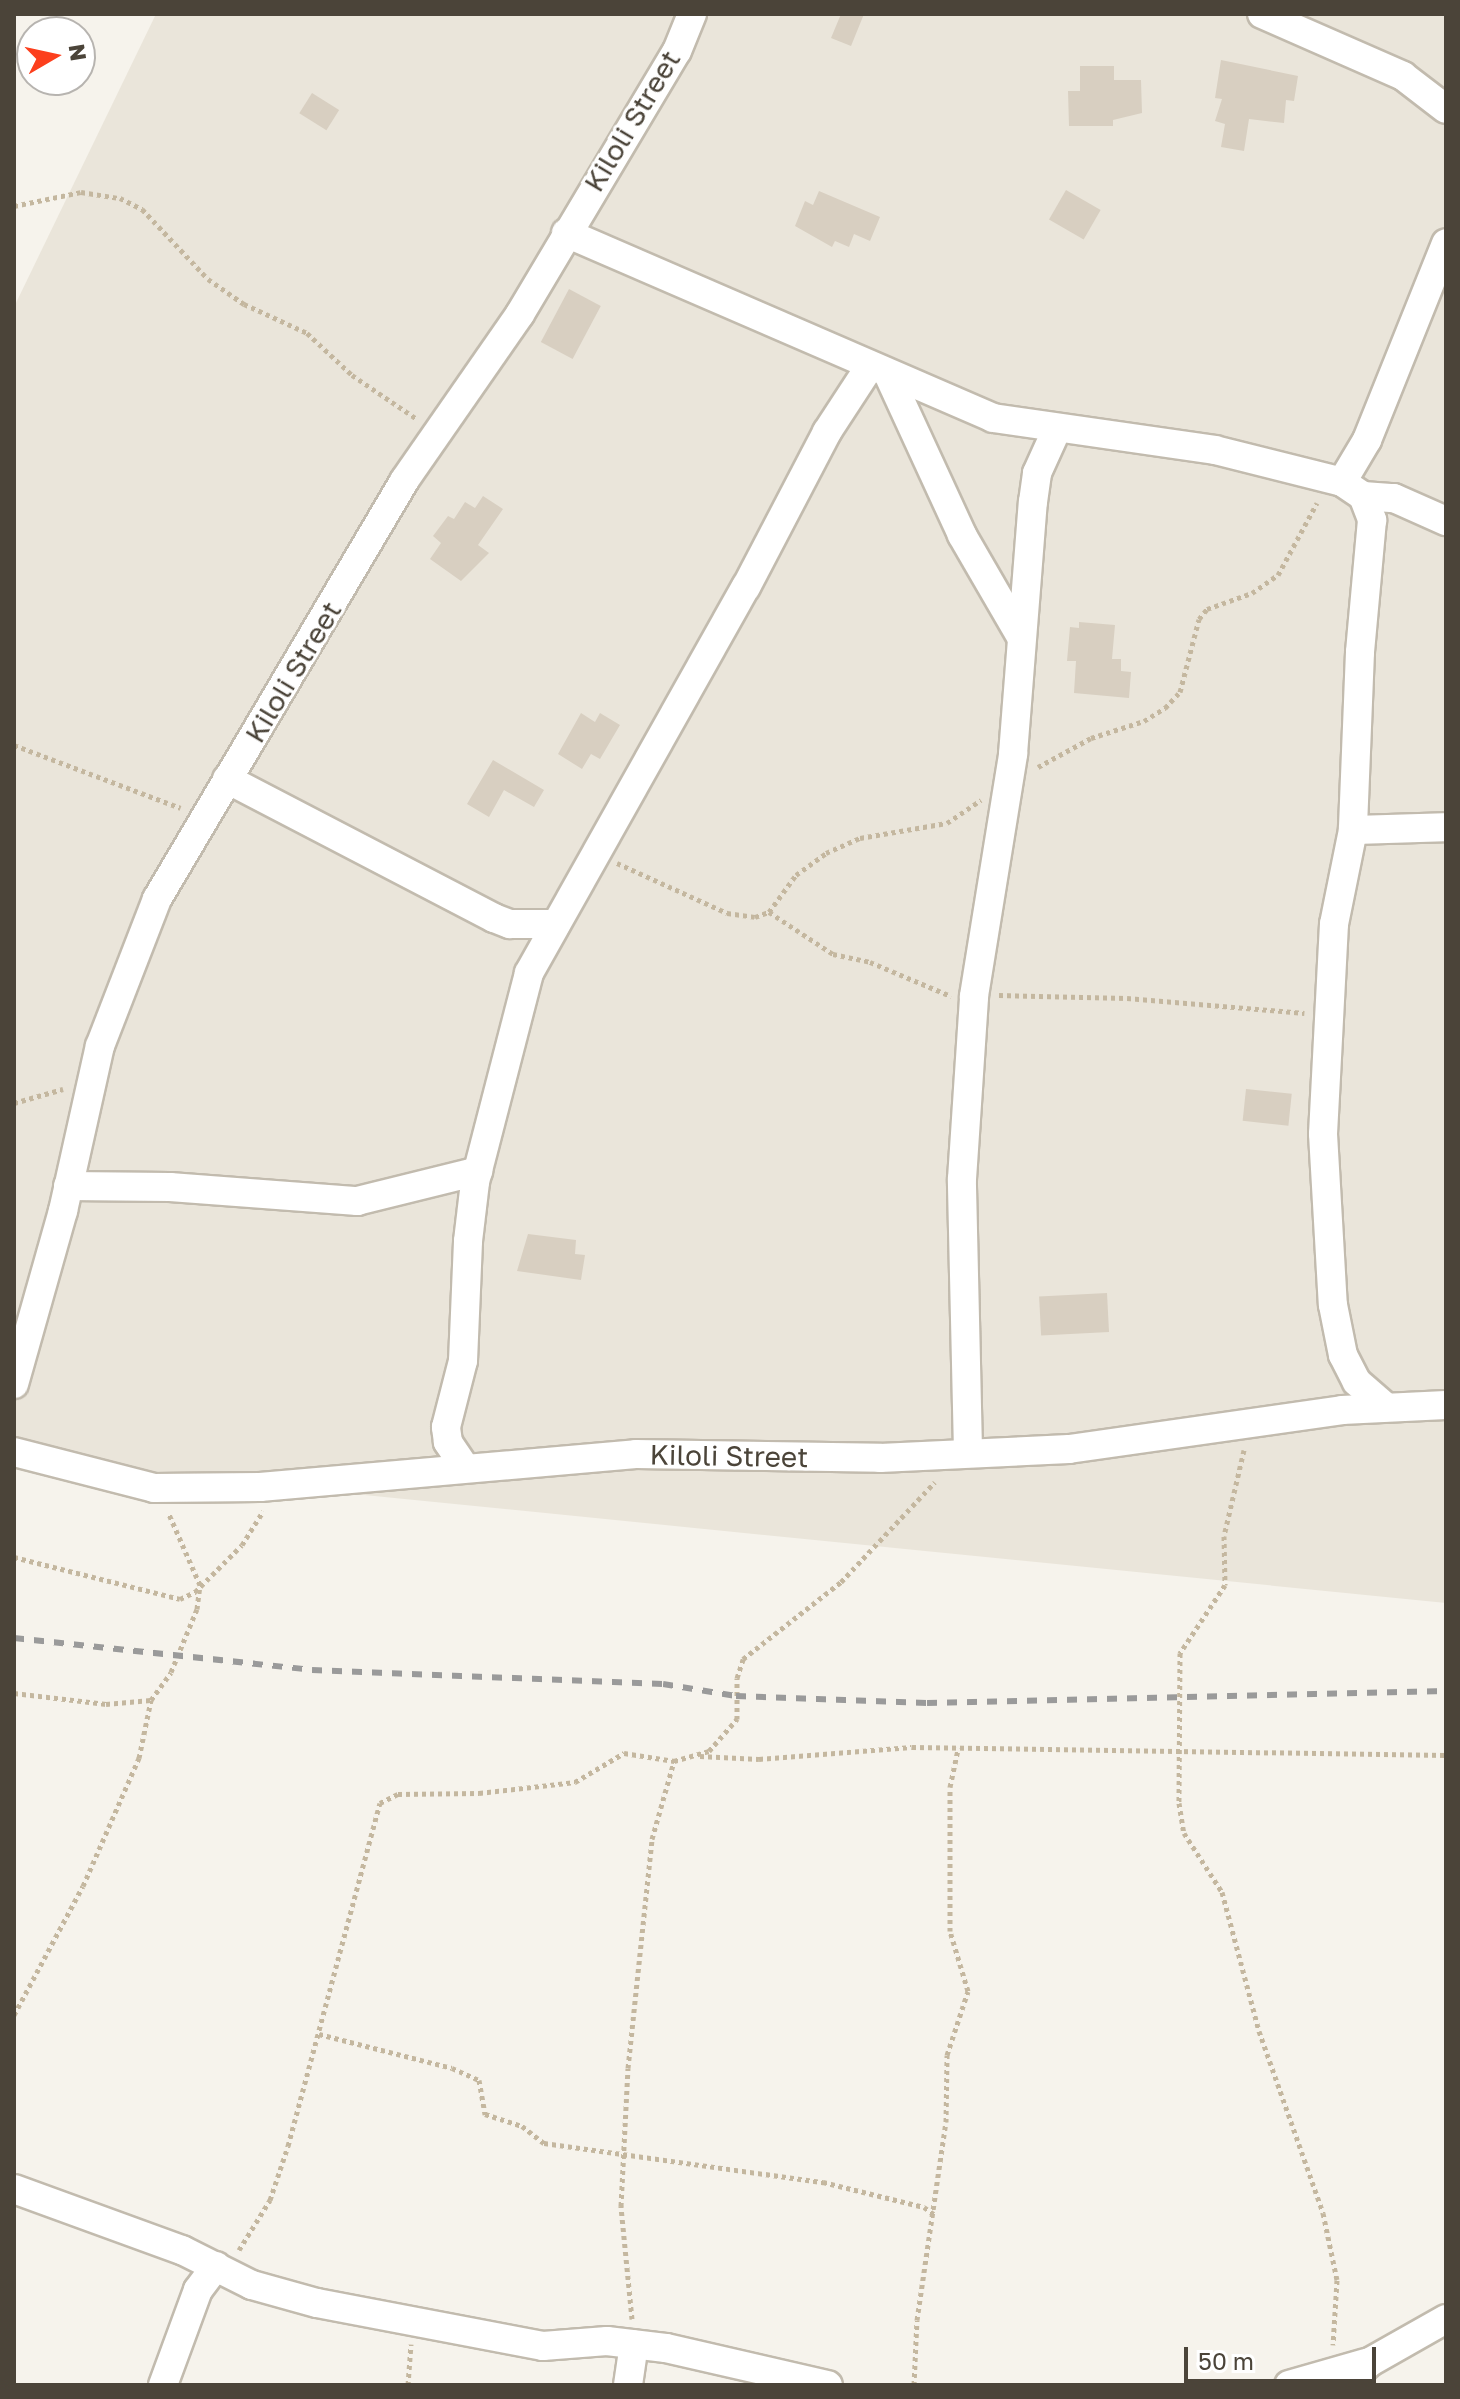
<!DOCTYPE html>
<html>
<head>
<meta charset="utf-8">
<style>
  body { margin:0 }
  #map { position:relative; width:1460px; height:2399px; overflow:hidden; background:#f6f3ec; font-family:"Golos Text",sans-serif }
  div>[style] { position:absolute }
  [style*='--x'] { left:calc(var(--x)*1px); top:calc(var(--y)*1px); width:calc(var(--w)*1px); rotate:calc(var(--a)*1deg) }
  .residential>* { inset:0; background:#eae5da }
  .building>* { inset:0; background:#d8cfc1; transform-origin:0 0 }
  .path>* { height:5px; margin-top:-2.5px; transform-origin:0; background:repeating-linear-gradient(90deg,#c4b79f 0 4px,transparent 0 8px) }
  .roads { filter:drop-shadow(2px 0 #c2bbae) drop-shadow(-2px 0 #c2bbae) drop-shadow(0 2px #c2bbae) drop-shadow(0 -2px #c2bbae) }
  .street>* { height:28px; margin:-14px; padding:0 14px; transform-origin:14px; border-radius:14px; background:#fff }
  .rail>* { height:6px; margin-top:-3px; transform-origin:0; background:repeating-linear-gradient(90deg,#9a9a9a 0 10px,transparent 0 20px) }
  span { translate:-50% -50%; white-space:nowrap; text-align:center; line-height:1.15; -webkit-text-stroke:6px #fff; paint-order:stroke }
  .street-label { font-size:28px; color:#4b4439 }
  .frame { position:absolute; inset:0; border:16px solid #4b4439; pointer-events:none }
  .north { position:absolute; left:16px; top:16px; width:80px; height:80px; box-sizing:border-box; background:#fff; border:2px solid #b7b4b0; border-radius:50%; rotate:81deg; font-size:22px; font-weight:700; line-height:32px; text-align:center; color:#4b4439 }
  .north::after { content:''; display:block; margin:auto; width:28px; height:36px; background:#fc3f1d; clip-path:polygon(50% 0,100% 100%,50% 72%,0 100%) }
  .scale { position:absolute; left:1184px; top:2347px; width:192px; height:36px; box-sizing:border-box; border:4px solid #4b4439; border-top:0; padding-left:10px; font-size:24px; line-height:28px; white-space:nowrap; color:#4b4439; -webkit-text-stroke:6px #fff; paint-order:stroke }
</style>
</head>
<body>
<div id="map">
  <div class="residential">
    <div style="clip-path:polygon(156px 14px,1446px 14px,1446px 1603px,14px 1460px,14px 307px)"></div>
  </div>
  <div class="building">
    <div style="clip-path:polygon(841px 14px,864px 14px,851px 46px,831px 38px)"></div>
    <div style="clip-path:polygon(1221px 60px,1298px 76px,1294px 101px,1286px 100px,1284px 123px,1249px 119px,1244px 151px,1221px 147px,1225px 124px,1215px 121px,1222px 99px,1215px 98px)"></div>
    <div style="clip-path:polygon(1080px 66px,1114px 66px,1114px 80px,1141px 80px,1142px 113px,1113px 120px,1113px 126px,1069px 126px,1068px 91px,1080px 91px)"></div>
    <div style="left:312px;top:93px;width:32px;height:24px;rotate:32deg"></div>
    <div style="left:1066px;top:190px;width:40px;height:34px;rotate:30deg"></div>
    <div style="clip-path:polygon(819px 191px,880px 217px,870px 241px,854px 234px,849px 247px,835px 241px,832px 247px,795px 226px,805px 201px,813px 205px)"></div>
    <div style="left:569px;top:289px;width:36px;height:60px;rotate:28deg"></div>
    <div style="clip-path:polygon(483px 496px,503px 509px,478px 545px,489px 553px,461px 581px,430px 559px,441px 543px,433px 536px,448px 516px,454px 519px,465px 502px,475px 508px)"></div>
    <div style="clip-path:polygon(1079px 622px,1115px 625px,1112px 659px,1121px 659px,1121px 671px,1131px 672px,1129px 698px,1074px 693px,1076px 661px,1067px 661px,1070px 627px,1079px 628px)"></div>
    <div style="clip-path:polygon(581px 713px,595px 722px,600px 713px,620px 725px,600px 759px,591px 754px,582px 769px,558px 754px)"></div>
    <div style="clip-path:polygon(493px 760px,544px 790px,534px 807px,504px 790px,489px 817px,467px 804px)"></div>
    <div style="left:1246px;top:1089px;width:46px;height:32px;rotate:6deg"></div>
    <div style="clip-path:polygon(528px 1234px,576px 1240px,575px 1254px,585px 1255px,581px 1280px,517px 1271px)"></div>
    <div style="left:1107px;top:1293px;width:39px;height:68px;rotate:87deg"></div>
  </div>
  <div class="path">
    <div style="--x:14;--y:206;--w:68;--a:-11.8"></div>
    <div style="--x:81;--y:192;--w:39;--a:9"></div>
    <div style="--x:120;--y:198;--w:25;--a:27"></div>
    <div style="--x:142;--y:209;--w:96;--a:46.7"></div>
    <div style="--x:208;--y:279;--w:44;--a:34.8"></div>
    <div style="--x:244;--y:304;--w:69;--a:24.7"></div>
    <div style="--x:307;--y:333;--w:62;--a:43"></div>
    <div style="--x:352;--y:375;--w:78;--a:34.1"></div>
    <div style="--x:14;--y:745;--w:178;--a:20.7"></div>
    <div style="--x:1038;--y:767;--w:60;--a:-28.7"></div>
    <div style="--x:1091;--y:738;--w:56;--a:-17.8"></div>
    <div style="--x:1144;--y:721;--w:25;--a:-32"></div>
    <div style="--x:1165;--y:708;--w:22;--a:-47"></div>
    <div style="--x:1180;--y:692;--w:75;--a:-75.4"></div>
    <div style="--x:1199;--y:619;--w:13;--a:-51"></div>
    <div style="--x:1207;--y:609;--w:48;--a:-19.6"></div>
    <div style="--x:1252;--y:593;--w:32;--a:-35"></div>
    <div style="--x:1278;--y:575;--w:82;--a:-61.6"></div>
    <div style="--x:617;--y:863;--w:121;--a:24.4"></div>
    <div style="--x:727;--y:913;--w:28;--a:8"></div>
    <div style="--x:755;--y:917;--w:15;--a:-20"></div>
    <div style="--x:769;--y:912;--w:46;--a:-53.9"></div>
    <div style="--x:796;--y:875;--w:37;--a:-36"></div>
    <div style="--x:826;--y:853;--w:37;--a:-24"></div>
    <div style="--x:860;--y:838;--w:88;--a:-9.8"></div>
    <div style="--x:947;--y:823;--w:41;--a:-34.1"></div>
    <div style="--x:769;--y:912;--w:77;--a:33.3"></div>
    <div style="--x:833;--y:954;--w:38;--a:12"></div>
    <div style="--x:870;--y:962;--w:88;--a:22.8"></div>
    <div style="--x:999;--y:995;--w:128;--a:1.3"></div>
    <div style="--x:1127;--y:998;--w:178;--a:4.8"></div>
    <div style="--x:14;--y:1103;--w:51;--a:-15.9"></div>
    <div style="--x:1244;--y:1450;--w:88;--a:103.1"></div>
    <div style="--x:1224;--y:1536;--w:49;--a:88.8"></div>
    <div style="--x:1225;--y:1585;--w:82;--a:123.5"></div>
    <div style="--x:1180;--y:1653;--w:150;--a:90.4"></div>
    <div style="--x:1179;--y:1803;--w:30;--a:81"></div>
    <div style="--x:1184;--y:1833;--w:70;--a:57.2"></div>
    <div style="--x:1222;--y:1892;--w:144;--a:75.1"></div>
    <div style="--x:1259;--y:2031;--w:193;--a:70.6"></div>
    <div style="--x:1323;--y:2213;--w:68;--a:78.2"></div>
    <div style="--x:1337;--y:2280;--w:65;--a:93.5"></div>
    <div style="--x:14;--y:1557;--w:171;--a:14.2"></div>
    <div style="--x:180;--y:1599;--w:17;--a:-25"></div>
    <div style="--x:195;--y:1592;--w:66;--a:-45"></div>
    <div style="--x:242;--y:1545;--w:40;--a:-58"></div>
    <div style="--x:14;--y:1693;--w:93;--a:6.8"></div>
    <div style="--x:106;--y:1704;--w:45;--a:-5.1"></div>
    <div style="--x:700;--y:1756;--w:59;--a:2.9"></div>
    <div style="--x:759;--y:1759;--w:153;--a:-4.5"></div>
    <div style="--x:912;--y:1747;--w:534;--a:0.86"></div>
    <div style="--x:14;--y:2015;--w:146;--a:-61.9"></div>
    <div style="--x:83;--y:1886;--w:140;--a:-66.4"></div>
    <div style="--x:139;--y:1758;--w:59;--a:-78.3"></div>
    <div style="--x:151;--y:1700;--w:34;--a:-54"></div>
    <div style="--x:171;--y:1672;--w:68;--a:-67.6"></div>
    <div style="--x:197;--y:1609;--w:24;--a:-83"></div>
    <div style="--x:200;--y:1585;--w:77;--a:-113.6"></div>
    <div style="--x:319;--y:2034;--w:137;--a:14.3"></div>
    <div style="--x:452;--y:2068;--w:30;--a:24"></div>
    <div style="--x:479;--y:2080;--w:35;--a:80"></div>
    <div style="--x:485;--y:2114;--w:39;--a:18"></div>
    <div style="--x:522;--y:2126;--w:28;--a:38"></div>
    <div style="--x:544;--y:2143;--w:282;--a:8"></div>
    <div style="--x:823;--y:2182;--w:104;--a:13.9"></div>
    <div style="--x:924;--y:2207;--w:14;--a:36"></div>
    <div style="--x:239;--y:2250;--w:59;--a:-58.2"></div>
    <div style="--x:270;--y:2200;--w:57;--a:-71.6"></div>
    <div style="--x:288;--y:2146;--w:355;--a:-75"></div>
    <div style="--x:380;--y:1803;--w:20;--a:-27"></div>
    <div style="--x:398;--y:1794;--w:81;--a:-0.7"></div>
    <div style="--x:479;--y:1793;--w:97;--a:-6.5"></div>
    <div style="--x:575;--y:1782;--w:57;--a:-30.6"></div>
    <div style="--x:624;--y:1753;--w:51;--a:9.1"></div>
    <div style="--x:674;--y:1761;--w:36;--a:-16"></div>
    <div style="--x:709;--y:1751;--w:43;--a:-48.8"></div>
    <div style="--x:737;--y:1719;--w:41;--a:-90"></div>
    <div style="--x:737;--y:1678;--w:20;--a:-72"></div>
    <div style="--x:743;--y:1659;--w:125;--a:-38.2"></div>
    <div style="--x:841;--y:1582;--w:137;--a:-46.8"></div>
    <div style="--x:632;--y:2319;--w:114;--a:-95.6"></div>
    <div style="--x:621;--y:2206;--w:138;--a:-87.1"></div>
    <div style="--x:628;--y:2068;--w:230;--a:-84"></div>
    <div style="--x:652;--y:1839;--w:81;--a:-74.2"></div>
    <div style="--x:408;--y:2385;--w:41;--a:-85.8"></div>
    <div style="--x:914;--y:2385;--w:65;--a:-87.4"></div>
    <div style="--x:917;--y:2320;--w:200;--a:-81.7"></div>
    <div style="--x:946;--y:2122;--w:67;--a:-89.1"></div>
    <div style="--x:947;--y:2055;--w:67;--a:-71.8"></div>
    <div style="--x:968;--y:1991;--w:63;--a:-106.7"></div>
    <div style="--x:950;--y:1931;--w:144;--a:-90"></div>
    <div style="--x:950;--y:1787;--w:40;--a:-78"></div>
  </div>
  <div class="roads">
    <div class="street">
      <div style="--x:1262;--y:14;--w:154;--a:23.7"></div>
      <div style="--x:1403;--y:76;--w:54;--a:37.5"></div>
      <div style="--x:566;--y:233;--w:465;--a:23.4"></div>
      <div style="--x:993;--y:418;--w:224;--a:8.2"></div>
      <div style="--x:1215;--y:450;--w:131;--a:14.1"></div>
      <div style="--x:1342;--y:482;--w:25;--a:34"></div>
      <div style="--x:1363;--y:496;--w:26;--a:69"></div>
      <div style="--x:1372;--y:520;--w:133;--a:95.2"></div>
      <div style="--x:1360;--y:652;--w:178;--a:92.3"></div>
      <div style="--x:1353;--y:830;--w:96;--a:101.4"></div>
      <div style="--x:1334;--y:924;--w:210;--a:93"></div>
      <div style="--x:1323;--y:1134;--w:171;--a:86.7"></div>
      <div style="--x:1333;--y:1305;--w:51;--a:78.7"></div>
      <div style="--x:1343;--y:1355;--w:30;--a:63"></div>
      <div style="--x:1357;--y:1382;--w:38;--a:41"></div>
      <div style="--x:889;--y:376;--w:175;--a:65.3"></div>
      <div style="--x:962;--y:535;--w:116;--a:59.9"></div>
      <div style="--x:1342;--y:482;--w:49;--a:-59.2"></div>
      <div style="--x:1367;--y:440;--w:212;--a:-68.1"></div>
      <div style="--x:1363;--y:496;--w:31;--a:4"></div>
      <div style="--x:1394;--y:498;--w:57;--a:23.9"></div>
      <div style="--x:227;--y:779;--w:301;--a:27.5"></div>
      <div style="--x:494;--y:918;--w:17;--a:21"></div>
      <div style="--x:510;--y:924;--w:46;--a:0"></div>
      <div style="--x:1353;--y:830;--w:93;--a:-1.8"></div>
      <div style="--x:68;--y:1186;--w:102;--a:0.6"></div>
      <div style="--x:170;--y:1187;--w:188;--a:4.3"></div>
      <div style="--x:357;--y:1201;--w:125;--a:-13.9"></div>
      <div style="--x:14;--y:1384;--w:180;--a:-74.2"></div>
      <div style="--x:63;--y:1211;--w:169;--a:-77.4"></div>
      <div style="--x:100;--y:1046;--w:158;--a:-68.8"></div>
      <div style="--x:157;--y:899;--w:486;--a:-59.4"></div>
      <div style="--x:404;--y:481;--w:203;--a:-55.2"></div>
      <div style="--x:520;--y:314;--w:306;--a:-59.2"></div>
      <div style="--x:677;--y:51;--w:40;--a:-68"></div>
      <div style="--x:968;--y:1451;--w:272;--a:-91.3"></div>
      <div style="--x:962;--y:1179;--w:183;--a:-86.2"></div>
      <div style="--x:974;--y:996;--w:245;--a:-80.8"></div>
      <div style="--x:1013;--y:754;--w:253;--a:-85.5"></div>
      <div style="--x:1033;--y:502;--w:29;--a:-82"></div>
      <div style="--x:1037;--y:473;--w:48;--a:-65.6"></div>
      <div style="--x:14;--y:1452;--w:145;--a:14.4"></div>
      <div style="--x:154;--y:1488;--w:106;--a:-0.5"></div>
      <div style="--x:260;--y:1487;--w:377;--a:-5"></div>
      <div style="--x:636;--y:1454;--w:244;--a:0.9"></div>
      <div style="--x:880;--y:1458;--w:189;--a:-2.7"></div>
      <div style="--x:1069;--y:1449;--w:276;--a:-8.1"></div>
      <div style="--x:1342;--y:1410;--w:104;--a:-2.8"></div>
      <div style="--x:464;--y:1466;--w:29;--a:-124"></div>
      <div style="--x:448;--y:1442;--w:15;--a:-98"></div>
      <div style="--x:446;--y:1427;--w:68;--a:-75.6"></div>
      <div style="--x:463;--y:1361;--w:120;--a:-87.6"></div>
      <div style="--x:468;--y:1241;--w:59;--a:-83.2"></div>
      <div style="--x:475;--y:1182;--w:216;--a:-75.5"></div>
      <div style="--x:529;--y:973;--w:443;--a:-60.7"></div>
      <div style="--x:746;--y:587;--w:175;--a:-62.4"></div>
      <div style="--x:827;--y:432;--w:79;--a:-56.9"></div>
      <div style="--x:14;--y:2189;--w:179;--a:20"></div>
      <div style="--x:182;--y:2250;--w:78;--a:26.6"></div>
      <div style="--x:252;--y:2285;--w:67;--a:15.5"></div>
      <div style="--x:317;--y:2303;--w:230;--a:10.8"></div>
      <div style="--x:543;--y:2346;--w:64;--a:-4.5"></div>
      <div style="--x:607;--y:2341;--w:59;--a:6.8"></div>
      <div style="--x:666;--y:2348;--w:166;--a:12.9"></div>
      <div style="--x:163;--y:2385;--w:101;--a:-69.8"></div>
      <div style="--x:198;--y:2290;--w:30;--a:-53"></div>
      <div style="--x:628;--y:2385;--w:41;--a:-81.7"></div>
      <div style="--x:1289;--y:2385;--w:79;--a:-16.1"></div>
      <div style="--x:1346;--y:2385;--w:33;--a:-44"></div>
      <div style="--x:1370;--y:2362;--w:87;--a:-29.5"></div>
    </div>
  </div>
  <div class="rail">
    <div style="--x:14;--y:1638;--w:300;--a:6.1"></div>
    <div style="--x:312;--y:1670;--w:351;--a:2.3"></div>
    <div style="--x:663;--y:1684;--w:74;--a:9.3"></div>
    <div style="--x:736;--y:1696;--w:191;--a:2.1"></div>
    <div style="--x:927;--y:1703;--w:519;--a:-1.32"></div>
  </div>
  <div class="street-label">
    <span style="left:632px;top:121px;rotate:-59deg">Kiloli Street</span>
    <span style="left:293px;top:672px;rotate:-59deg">Kiloli Street</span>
    <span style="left:729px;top:1456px;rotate:1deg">Kiloli Street</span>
  </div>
  <div class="frame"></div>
  <div class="north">N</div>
  <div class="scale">50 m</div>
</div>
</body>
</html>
